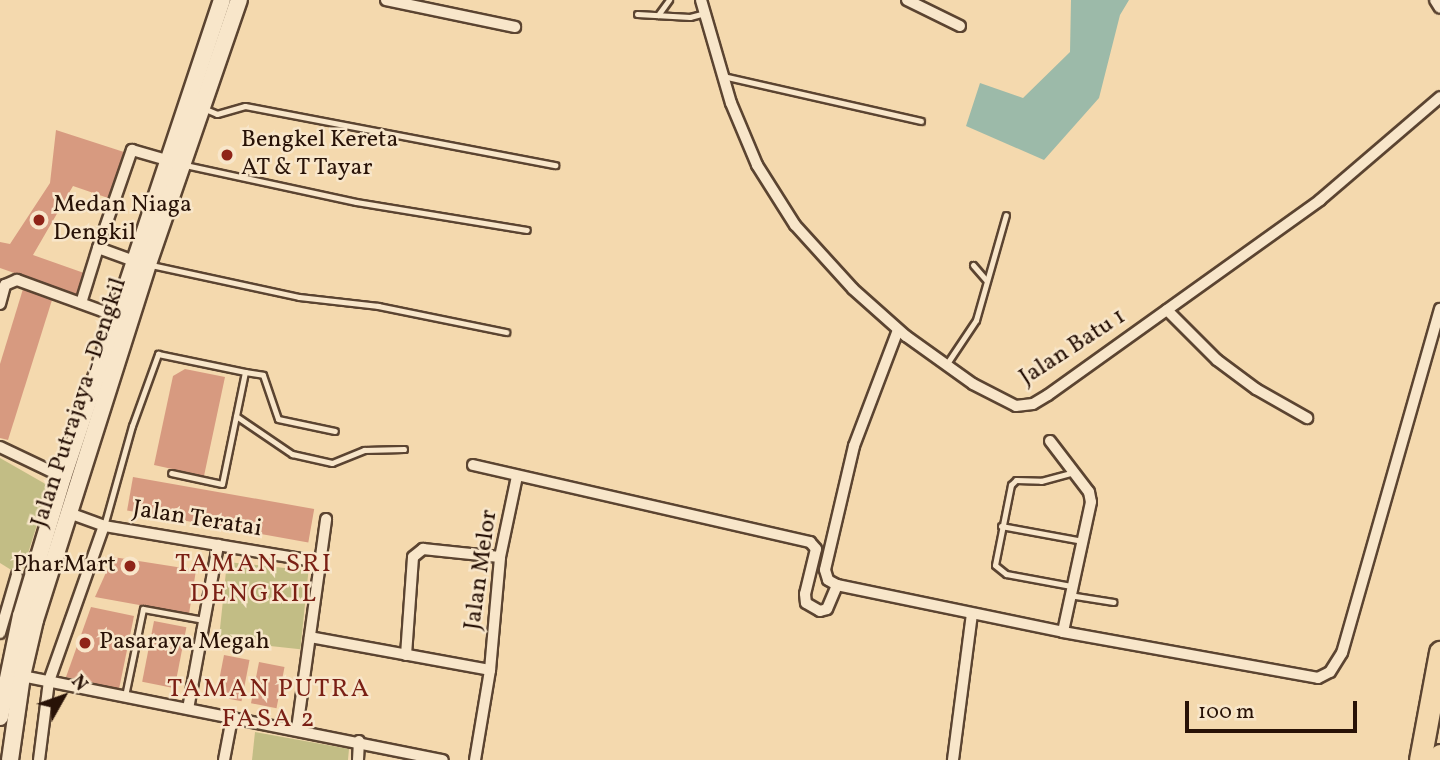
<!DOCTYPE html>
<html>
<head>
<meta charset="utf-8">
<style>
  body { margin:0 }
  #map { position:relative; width:1440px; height:760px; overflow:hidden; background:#f4d9ae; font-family:Vollkorn,serif }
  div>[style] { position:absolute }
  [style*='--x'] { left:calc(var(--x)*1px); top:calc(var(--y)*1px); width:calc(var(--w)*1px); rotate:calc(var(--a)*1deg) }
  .green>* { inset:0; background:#c2bd85; transform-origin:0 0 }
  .water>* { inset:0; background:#9cbaa9 }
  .building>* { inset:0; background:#d79a80; transform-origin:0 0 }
  .roads { filter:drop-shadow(2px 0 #5b4431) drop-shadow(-2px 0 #5b4431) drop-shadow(0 2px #5b4431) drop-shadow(0 -2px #5b4431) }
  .lane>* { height:5px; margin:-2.5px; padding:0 2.5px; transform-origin:2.5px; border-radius:2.5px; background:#f8e6ca }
  .street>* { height:10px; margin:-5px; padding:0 5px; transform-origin:5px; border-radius:5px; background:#f8e6ca }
  .secondary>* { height:16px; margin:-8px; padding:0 8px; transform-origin:8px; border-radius:8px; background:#f8e6ca }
  .highway>* { height:21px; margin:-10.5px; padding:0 10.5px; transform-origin:10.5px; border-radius:10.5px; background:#f4d9ae }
  .dots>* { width:19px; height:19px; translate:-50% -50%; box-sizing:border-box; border:4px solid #f8e6ca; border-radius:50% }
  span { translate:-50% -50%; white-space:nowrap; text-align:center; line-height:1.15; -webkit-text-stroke:5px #f8e6ca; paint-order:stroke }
  .poi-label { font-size:24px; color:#281207 }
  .left { translate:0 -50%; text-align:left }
  .right { translate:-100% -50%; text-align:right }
  .street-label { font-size:24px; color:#281207 }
  .neighbourhood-label { font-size:26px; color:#7a1f14; letter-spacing:2px }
  .north { position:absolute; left:28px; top:662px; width:70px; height:70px; -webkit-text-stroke:5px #f8e6ca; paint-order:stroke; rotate:50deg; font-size:19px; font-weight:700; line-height:28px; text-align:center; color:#281207 }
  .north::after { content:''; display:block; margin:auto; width:24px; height:32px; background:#281207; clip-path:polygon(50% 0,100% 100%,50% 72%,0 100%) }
  .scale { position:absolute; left:1185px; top:701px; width:172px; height:32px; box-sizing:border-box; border:4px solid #281207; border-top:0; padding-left:9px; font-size:21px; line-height:24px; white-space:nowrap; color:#281207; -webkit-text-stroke:5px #f8e6ca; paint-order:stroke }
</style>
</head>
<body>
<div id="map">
  <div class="green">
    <div style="clip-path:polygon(0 458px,49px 486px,21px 576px,0 563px)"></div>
    <div style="left:227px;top:562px;width:82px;height:79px;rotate:6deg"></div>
    <div style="clip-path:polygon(255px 732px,349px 749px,348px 760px,252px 760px)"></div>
  </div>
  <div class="water">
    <div style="clip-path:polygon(1071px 0,1129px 0,1120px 15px,1099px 98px,1044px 160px,966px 126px,980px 83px,1023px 98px,1070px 52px)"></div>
  </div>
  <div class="building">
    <div style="clip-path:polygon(56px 130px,127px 153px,111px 199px,73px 186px,33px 255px,84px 273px,77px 295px,0 268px,0 242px,10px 244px,50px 183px)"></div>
    <div style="clip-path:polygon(23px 289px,52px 300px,8px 440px,0 438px,0 364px)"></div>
    <div style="clip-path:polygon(185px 369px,225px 377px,204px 476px,154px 465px,173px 376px)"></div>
    <div style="left:133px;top:477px;width:184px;height:34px;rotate:10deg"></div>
    <div style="clip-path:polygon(113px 557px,196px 570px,189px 614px,95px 597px)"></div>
    <div style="clip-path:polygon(91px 607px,134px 616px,119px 689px,66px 677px)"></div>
    <div style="left:154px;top:621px;width:33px;height:62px;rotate:11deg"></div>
    <div style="left:224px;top:655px;width:26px;height:42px;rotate:11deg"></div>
    <div style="left:259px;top:662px;width:26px;height:42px;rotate:11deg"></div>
  </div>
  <div class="roads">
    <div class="lane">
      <div style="--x:637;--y:14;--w:53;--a:3.2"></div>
      <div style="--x:690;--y:17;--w:16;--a:-15"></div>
      <div style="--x:658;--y:15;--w:19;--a:-54"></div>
      <div style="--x:723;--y:76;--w:203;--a:12.8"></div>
      <div style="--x:203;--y:108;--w:15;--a:23"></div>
      <div style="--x:217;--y:114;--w:29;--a:-16"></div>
      <div style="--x:245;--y:106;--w:316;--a:10.8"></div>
      <div style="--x:185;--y:165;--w:175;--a:12.2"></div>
      <div style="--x:356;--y:202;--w:173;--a:9.3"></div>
      <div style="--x:151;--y:265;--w:151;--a:12.2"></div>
      <div style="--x:299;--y:297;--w:80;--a:6.5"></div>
      <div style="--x:378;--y:306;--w:131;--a:11.5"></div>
      <div style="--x:973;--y:265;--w:20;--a:49"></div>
      <div style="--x:946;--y:365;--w:54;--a:-56.3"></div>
      <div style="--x:976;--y:320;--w:109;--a:-74.1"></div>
      <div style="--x:245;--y:372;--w:18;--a:9"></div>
      <div style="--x:263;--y:375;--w:46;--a:71.2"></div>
      <div style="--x:278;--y:419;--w:58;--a:11.9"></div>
      <div style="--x:236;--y:416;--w:68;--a:34.2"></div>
      <div style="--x:292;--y:454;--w:41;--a:12.7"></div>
      <div style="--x:332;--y:463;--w:35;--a:-22"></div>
      <div style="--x:364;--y:450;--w:40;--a:-1.4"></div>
      <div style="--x:104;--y:526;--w:104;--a:-74.4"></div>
      <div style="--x:132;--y:426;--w:77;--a:-70.1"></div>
      <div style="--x:158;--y:354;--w:89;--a:11.7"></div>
      <div style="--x:245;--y:372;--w:114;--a:101.6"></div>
      <div style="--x:222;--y:484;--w:52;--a:-167.8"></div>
      <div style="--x:1001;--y:526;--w:83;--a:10.4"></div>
      <div style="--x:1071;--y:586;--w:66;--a:-169.5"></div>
      <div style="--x:1006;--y:574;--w:14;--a:-141"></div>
      <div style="--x:995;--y:565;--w:82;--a:-78.7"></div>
      <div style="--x:1011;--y:485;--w:7;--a:-45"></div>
      <div style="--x:1016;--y:480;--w:25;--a:2"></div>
      <div style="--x:1041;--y:481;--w:35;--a:-15"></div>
      <div style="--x:1069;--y:595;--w:45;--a:9"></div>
      <div style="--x:125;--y:696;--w:89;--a:-78.3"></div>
      <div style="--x:143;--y:609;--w:62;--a:10.2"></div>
    </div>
    <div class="street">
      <div style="--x:386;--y:0;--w:132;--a:11.8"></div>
      <div style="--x:701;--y:0;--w:107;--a:73.8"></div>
      <div style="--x:731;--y:103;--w:67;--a:67.2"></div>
      <div style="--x:757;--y:165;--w:71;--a:57.7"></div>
      <div style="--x:795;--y:225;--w:86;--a:47.8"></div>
      <div style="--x:853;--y:289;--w:71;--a:41.6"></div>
      <div style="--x:906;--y:336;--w:82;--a:35.6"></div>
      <div style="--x:973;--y:384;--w:48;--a:27.1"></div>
      <div style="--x:1016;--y:406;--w:17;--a:-7"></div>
      <div style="--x:1033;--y:404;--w:17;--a:-31"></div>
      <div style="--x:1048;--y:395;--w:335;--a:-35.6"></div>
      <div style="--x:1320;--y:200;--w:158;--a:-40.6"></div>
      <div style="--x:907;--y:0;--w:59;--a:26.1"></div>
      <div style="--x:1435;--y:0;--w:9;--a:58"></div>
      <div style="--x:134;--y:261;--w:38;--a:-160"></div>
      <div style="--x:98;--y:248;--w:104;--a:-70.9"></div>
      <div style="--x:132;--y:150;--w:37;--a:16"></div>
      <div style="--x:81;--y:303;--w:58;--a:-72.8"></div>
      <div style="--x:0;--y:304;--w:20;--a:-75"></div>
      <div style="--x:5;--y:285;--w:13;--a:-23"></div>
      <div style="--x:17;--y:280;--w:105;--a:20"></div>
      <div style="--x:1167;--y:310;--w:71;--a:45"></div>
      <div style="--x:1217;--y:360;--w:49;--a:36.6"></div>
      <div style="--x:1256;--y:389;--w:59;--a:29.6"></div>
      <div style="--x:898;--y:330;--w:124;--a:110.8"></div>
      <div style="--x:854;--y:446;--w:127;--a:103.2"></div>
      <div style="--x:825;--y:570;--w:10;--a:73"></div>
      <div style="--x:828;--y:580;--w:10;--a:29"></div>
      <div style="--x:837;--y:585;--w:231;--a:11.7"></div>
      <div style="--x:1063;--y:632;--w:259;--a:10.2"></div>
      <div style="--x:1318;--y:678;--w:13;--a:-27"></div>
      <div style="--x:1330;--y:672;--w:22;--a:-58"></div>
      <div style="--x:1342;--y:653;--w:358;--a:-74.1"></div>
      <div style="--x:1050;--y:441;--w:64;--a:52.6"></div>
      <div style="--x:1089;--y:492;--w:10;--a:79"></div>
      <div style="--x:1091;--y:502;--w:133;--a:102.2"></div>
      <div style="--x:0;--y:447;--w:70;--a:25.5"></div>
      <div style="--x:473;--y:465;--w:346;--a:12.9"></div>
      <div style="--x:810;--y:542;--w:9;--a:49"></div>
      <div style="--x:816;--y:549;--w:46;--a:103.7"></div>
      <div style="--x:805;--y:594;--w:9;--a:84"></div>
      <div style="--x:806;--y:603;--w:16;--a:30"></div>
      <div style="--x:820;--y:611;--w:7;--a:-16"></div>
      <div style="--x:827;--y:609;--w:26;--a:-67"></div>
      <div style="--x:69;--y:513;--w:37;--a:20"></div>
      <div style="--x:104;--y:526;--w:219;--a:9.5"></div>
      <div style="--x:0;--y:633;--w:60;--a:-73.7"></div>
      <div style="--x:310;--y:637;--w:183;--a:10.4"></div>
      <div style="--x:406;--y:655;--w:98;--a:-85.9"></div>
      <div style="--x:413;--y:557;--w:13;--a:-39"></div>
      <div style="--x:423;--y:549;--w:77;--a:5.9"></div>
      <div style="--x:22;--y:676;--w:429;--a:11.3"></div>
      <div style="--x:188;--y:709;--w:167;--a:-79.6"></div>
      <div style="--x:297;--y:729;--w:212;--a:-82.1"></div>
      <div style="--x:39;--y:760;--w:80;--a:-82.8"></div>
      <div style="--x:49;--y:681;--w:164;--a:-70.5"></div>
      <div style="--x:224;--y:760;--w:43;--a:-79.2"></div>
      <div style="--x:358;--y:760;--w:19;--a:-87"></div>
      <div style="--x:475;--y:760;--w:91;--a:-80.5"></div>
      <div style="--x:490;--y:670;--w:113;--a:-84.9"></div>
      <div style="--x:500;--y:557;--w:83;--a:-78.1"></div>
      <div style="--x:953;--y:760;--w:147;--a:-82.6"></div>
    </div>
    <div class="secondary">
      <div style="--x:0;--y:717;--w:103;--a:-78.3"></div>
      <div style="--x:21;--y:616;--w:145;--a:-73.2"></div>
      <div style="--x:63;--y:477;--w:503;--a:-71.57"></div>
      <div style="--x:10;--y:760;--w:85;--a:-81.9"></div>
      <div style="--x:22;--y:676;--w:57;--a:-76.9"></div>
      <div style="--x:35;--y:620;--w:374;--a:-72.4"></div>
      <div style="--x:148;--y:264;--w:279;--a:-71"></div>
    </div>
    <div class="highway">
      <div style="--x:1420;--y:760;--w:110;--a:-79.5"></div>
      <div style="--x:1439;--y:760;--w:5;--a:-79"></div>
    </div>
  </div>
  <div class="dots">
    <div style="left:227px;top:155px;background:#8f2418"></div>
    <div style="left:39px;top:220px;background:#8f2418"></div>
    <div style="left:130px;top:566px;background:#8f2418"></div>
    <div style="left:85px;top:643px;background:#8f2418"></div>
  </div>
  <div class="poi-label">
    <span class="left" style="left:241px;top:155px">Bengkel Kereta<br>AT &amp; T Tayar</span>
    <span class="left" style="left:53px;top:220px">Medan Niaga<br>Dengkil</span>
    <span class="right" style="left:116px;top:566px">PharMart</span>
    <span class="left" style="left:99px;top:643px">Pasaraya Megah</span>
  </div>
  <div class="street-label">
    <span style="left:1073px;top:348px;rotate:-33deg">Jalan Batu 1</span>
    <span style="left:80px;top:403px;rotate:-72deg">Jalan Putrajaya - Dengkil</span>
    <span style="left:197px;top:520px;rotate:9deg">Jalan Teratai</span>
    <span style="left:482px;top:570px;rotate:-82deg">Jalan Melor</span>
  </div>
  <div class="neighbourhood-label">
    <span style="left:254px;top:580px">TAMAN SRI<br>DENGKIL</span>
    <span style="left:269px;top:705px">TAMAN PUTRA<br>FASA 2</span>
  </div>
  <div class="north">N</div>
  <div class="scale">100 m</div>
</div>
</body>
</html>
